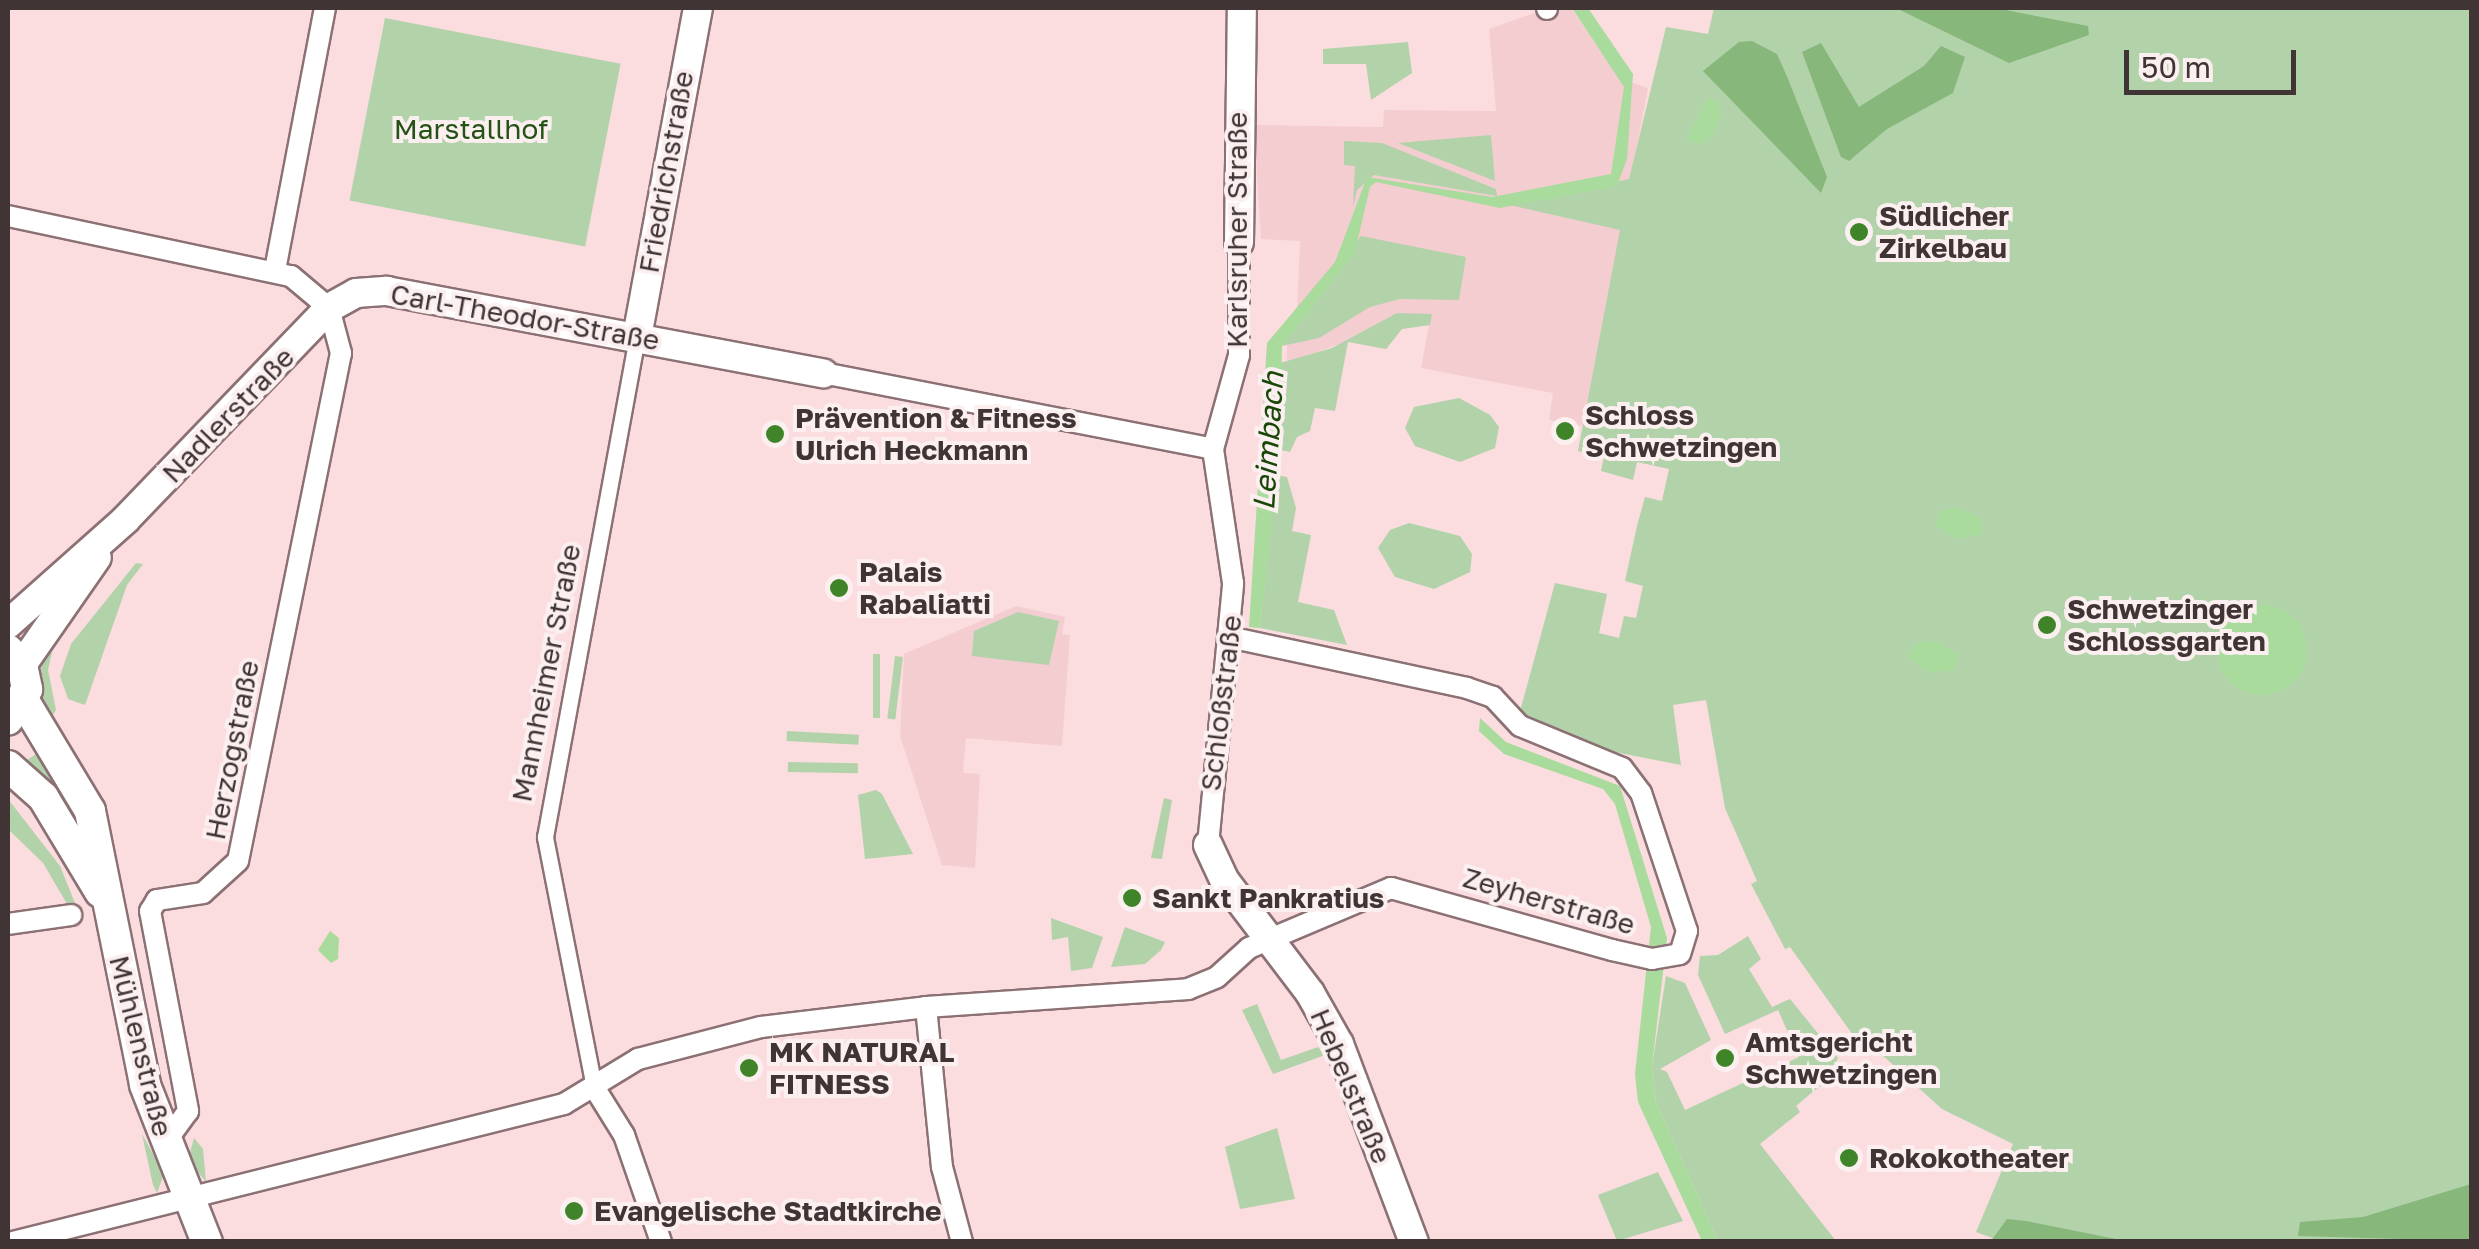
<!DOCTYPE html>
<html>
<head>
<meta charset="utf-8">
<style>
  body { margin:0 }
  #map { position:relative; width:2479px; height:1249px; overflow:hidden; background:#fbdcdf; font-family:"Golos Text",sans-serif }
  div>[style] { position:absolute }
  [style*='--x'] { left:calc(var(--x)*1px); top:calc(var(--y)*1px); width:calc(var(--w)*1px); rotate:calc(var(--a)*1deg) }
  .built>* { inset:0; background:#f4cdd1 }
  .green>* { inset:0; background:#b2d2aa; transform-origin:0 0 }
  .forest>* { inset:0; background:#87b77a }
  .water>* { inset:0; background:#a9db9c }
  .round { border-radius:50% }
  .pier>* { inset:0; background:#fbdcdf }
  .roads { filter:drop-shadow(2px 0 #8c7174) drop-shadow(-2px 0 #8c7174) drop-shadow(0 2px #8c7174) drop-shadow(0 -2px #8c7174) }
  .pedestrian>* { height:15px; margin:-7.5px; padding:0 7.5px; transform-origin:7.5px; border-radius:7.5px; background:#fff }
  .minor>* { height:20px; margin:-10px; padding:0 10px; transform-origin:10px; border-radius:10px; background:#fff }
  .tertiary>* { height:28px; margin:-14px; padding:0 14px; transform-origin:14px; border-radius:14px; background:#fff }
  .secondary>* { height:30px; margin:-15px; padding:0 15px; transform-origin:15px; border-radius:15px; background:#fff }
  .dots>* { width:28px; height:28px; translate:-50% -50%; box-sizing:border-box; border:5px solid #fbeff0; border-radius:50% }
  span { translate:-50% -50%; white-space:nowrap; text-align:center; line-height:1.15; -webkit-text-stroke:8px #fbeff0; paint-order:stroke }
  .park-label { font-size:28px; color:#255316 }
  .street-label { font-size:28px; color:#403435 }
  .poi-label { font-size:28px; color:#403435; font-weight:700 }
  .left { translate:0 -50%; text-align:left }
  .water-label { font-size:30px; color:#194707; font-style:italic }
  .frame { position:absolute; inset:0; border:10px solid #403435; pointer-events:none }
  .scale { position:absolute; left:2124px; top:50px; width:172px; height:45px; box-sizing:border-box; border:5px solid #403435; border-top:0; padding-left:12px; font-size:30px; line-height:35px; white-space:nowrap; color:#403435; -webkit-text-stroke:8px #fbeff0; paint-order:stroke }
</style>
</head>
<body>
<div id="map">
  <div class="built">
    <div style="clip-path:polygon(1549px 8px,1571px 8px,1619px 78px,1648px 88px,1583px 426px,1549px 420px,1553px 393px,1421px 368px,1429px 325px,1402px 329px,1386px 349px,1348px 341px,1287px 363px,1287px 346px,1296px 336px,1300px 241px,1261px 239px,1254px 125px,1383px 127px,1384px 110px,1496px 111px,1489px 29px)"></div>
    <div style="clip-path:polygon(1016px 606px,1065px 617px,1062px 634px,1070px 635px,1062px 746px,966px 738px,963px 773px,980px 774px,975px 868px,942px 865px,900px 736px,904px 654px)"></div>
  </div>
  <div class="green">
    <div style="clip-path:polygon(1714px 8px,2471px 8px,2471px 1241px,2003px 1242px,1976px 1232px,2013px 1144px,1942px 1109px,1860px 1035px,1855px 1038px,1790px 947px,1785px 949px,1751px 884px,1757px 881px,1725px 808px,1706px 700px,1673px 705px,1681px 765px,1589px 747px,1519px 715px,1555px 583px,1607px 594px,1599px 633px,1619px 638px,1624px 616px,1636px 618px,1643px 586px,1625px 581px,1637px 526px,1645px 497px,1662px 501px,1669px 469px,1637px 462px,1633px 480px,1601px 471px,1604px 457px,1578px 451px,1620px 230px,1510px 205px,1629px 179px,1666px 27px,1708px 34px)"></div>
    <div style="left:385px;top:18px;width:240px;height:186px;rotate:11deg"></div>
    <div style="clip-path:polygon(1408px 42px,1412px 73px,1371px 100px,1366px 64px,1323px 64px,1323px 49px)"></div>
    <div style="clip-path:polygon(1491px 135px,1495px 181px,1398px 143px)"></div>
    <div style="clip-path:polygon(1344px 141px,1382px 143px,1496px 189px,1497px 196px,1374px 175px,1357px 190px,1353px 207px,1355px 166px,1344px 165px)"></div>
    <div style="clip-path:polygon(1361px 236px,1466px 257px,1459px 300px,1400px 299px,1370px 307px,1319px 338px,1282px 346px)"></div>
    <div style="clip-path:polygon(1397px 313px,1432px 314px,1430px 325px,1402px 329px,1386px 349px,1348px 342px,1335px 411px,1315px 408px,1310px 431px,1297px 437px,1290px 452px,1280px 450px,1280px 363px,1332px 348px)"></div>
    <div style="clip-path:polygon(1459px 398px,1490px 415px,1499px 427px,1495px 448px,1460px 462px,1415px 446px,1405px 428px,1414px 407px)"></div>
    <div style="clip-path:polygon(1276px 475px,1287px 477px,1296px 508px,1292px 531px,1311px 535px,1298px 602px,1334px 610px,1347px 645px,1260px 628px)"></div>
    <div style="clip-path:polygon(1409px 523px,1460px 536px,1472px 554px,1470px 572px,1434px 589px,1395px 577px,1378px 548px,1390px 530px)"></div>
    <div style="clip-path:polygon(136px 563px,143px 564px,127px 585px,85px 705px,68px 699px,60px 676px,71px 644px)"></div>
    <div style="clip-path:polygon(1018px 612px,1059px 621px,1049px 665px,972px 656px,974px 631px)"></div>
    <div style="clip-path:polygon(44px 644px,52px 652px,48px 670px,56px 710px,50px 720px,38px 696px)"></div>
    <div style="left:873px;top:654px;width:7px;height:64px"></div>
    <div style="left:895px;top:656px;width:8px;height:63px;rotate:7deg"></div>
    <div style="left:787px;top:731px;width:72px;height:10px;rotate:3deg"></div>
    <div style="clip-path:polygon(47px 746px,96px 856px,23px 763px)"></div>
    <div style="left:788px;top:762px;width:70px;height:10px;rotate:1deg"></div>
    <div style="clip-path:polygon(876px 790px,882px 794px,913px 854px,865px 859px,858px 795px)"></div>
    <div style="clip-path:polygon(1164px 798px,1172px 800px,1162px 859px,1151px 858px)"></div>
    <div style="clip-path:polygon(8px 799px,60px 866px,77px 908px,70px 909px,43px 863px,8px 829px)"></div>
    <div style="clip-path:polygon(1051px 918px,1103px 937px,1092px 968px,1071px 971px,1068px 937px,1052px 940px)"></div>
    <div style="clip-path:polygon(1125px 927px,1165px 942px,1161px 950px,1145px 964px,1111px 967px)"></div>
    <div style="clip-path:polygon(1748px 936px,1761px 959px,1749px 969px,1772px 1007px,1790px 999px,1838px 1058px,1828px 1079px,1796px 1106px,1800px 1112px,1760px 1144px,1836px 1241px,1718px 1241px,1656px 1102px,1652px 1066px,1666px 976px,1685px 983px,1711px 1040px,1660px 1069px,1667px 1072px,1685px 1110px,1799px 1057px,1778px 1010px,1725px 1034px,1698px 975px,1700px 956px,1718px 955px)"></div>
    <div style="clip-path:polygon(1257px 1004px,1281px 1060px,1318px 1047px,1325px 1055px,1273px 1074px,1242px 1010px)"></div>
    <div style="clip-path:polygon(1277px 1128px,1295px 1199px,1240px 1209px,1225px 1147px)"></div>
    <div style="clip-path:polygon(142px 1134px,164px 1174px,157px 1193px,153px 1185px)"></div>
    <div style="clip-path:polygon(194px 1138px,203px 1149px,206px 1182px,188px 1160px)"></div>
    <div style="clip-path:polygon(1658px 1172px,1683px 1221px,1617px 1241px,1598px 1195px)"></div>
  </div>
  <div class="forest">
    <div style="clip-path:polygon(1896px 8px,1995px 8px,2088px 26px,2089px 35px,2009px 63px)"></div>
    <div style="clip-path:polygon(1752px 41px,1777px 54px,1788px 79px,1827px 177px,1821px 193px,1703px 71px,1739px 42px)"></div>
    <div style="clip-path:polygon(1821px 43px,1859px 107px,1924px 66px,1941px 46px,1965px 57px,1953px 93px,1887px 129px,1849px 161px,1841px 157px,1802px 52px)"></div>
    <div style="clip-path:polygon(2471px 1184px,2471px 1241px,2298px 1236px,2300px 1222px,2363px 1217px)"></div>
    <div style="clip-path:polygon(2007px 1219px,2026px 1221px,2126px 1241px,1991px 1241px)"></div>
  </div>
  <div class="water">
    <div style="clip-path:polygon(1572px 8px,1588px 8px,1633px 74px,1627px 159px,1617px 186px,1500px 208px,1376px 182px,1370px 187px,1355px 252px,1282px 346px,1280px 450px,1260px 628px,1249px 627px,1267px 343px,1335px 262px,1367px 177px,1492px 197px,1611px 174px,1624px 87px)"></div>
    <div style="clip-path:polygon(1709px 97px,1720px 106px,1721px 119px,1709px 140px,1698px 144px,1686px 139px)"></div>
    <div style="clip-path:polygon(1960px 508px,1981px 519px,1982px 534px,1957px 539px,1935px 525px,1941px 510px)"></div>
    <div class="round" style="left:2217px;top:605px;width:90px;height:90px"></div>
    <div style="clip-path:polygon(1937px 641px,1959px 656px,1954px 670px,1930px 673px,1908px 656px,1916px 643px)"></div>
    <div style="clip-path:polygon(1480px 718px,1506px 742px,1620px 786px,1667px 938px,1652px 1066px,1656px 1102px,1718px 1241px,1702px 1241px,1638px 1102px,1635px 1074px,1651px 927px,1615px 804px,1603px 789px,1504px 754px,1479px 731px)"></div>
    <div style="clip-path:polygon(330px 931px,339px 938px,338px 959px,331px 963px,318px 950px)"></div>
  </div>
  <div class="pier">
    <div class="round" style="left:1258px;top:449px;width:24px;height:24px"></div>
  </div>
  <div class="roads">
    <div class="pedestrian">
      <div style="--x:594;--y:1087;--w:255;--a:-101.1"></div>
      <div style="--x:545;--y:837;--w:508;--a:-79.57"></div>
    </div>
    <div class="minor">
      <div style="--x:1547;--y:8;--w:1;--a:90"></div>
      <div style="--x:8;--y:216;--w:289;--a:12"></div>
      <div style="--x:291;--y:276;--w:50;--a:40.1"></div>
      <div style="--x:329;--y:308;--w:47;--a:75.1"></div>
      <div style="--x:341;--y:353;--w:518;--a:101.46"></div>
      <div style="--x:238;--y:861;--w:47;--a:137.6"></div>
      <div style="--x:203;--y:893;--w:47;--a:171.3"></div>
      <div style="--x:157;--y:900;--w:13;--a:122"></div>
      <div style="--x:150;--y:911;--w:204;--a:79.2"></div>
      <div style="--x:188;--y:1111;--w:39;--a:126"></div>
      <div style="--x:275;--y:270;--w:267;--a:-79.2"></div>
      <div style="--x:823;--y:373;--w:397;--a:11"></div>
      <div style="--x:1208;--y:845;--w:263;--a:-84.5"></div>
      <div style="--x:1233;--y:583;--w:135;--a:-98.5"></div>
      <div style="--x:1213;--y:449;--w:98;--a:-74.5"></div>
      <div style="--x:1239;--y:355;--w:113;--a:-90"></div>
      <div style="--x:8;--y:924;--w:64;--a:-8.1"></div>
      <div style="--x:926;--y:1007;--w:161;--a:84.3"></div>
      <div style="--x:942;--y:1167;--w:78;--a:75.1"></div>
      <div style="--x:594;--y:1087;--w:57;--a:58"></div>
      <div style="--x:624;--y:1135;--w:113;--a:70.9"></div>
      <div style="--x:13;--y:1242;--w:568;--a:-14.06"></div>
      <div style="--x:564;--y:1104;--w:87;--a:-31.3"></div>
      <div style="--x:638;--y:1059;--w:127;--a:-14.6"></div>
      <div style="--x:761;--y:1027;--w:166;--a:-6.9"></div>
      <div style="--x:926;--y:1007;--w:263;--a:-3.9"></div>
      <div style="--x:1188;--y:989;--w:31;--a:-22"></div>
      <div style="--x:1217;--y:977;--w:43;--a:-42.2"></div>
      <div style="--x:1249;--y:948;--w:154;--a:-22.9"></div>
      <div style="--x:1391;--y:888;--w:230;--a:15.7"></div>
      <div style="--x:1612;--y:950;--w:41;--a:12.7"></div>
      <div style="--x:1652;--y:959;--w:28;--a:-10"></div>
      <div style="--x:1680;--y:954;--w:24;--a:-73"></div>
      <div style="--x:1687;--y:931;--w:145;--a:-108.4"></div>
      <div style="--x:1641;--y:793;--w:31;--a:-127"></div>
      <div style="--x:1622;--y:768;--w:110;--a:-157.6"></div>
      <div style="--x:1520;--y:726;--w:40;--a:-133"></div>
      <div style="--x:1493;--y:697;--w:28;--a:-161"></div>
      <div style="--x:1467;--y:688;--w:242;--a:-167.9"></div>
    </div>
    <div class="tertiary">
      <div style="--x:1239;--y:242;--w:234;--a:-89.3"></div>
      <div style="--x:637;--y:337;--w:335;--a:-79.5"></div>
      <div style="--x:8;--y:624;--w:157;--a:-41.6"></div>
      <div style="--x:125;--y:520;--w:294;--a:-46.1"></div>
      <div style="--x:329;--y:308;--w:31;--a:-29"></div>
      <div style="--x:356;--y:293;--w:31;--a:-4"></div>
      <div style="--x:387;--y:291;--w:444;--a:10.7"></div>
      <div style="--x:22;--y:665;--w:131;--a:-55.2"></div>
      <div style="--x:1208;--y:845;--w:40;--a:65"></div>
      <div style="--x:1225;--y:881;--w:141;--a:52.8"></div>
      <div style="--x:1310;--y:993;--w:59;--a:60.4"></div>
      <div style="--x:1339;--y:1044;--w:212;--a:69.3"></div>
    </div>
    <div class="secondary">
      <div style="--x:8;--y:650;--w:21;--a:47"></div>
      <div style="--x:22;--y:665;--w:25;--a:78"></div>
      <div style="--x:27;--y:689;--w:36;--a:122"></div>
      <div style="--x:24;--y:701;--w:128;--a:59"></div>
      <div style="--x:90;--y:811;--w:279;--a:78.6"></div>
      <div style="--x:145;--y:1085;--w:169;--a:68.5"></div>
      <div style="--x:8;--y:766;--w:47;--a:41.5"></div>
      <div style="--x:43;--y:797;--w:111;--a:59"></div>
    </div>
  </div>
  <div class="dots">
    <div style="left:1859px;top:232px;background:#3f8429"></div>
    <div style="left:1565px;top:431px;background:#3f8429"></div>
    <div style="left:775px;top:434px;background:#3f8429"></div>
    <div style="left:839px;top:588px;background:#3f8429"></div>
    <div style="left:2047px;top:625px;background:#3f8429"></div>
    <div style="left:1132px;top:898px;background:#3f8429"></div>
    <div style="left:1725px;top:1058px;background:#3f8429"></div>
    <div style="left:749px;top:1068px;background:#3f8429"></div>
    <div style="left:1849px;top:1158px;background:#3f8429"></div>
    <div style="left:574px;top:1211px;background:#3f8429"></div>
  </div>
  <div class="park-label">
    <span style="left:471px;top:129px">Marstallhof</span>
  </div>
  <div class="street-label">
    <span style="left:666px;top:172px;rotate:-80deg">Friedrichstraße</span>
    <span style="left:1237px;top:230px;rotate:-90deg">Karlsruher Straße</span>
    <span style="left:525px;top:317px;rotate:10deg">Carl-Theodor-Straße</span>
    <span style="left:228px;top:415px;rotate:-46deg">Nadlerstraße</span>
    <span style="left:546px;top:673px;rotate:-79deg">Mannheimer Straße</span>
    <span style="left:1221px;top:703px;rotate:-83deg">Schloßstraße</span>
    <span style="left:232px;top:750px;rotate:-79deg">Herzogstraße</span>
    <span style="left:1549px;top:901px;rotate:16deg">Zeyherstraße</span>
    <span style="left:141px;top:1046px;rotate:76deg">Mühlenstraße</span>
    <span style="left:1351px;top:1086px;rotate:67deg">Hebelstraße</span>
  </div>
  <div class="poi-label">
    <span class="left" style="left:1879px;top:232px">Südlicher<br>Zirkelbau</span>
    <span class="left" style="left:1585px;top:431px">Schloss<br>Schwetzingen</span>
    <span class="left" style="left:795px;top:434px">Prävention &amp; Fitness<br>Ulrich Heckmann</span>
    <span class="left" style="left:859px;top:588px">Palais<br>Rabaliatti</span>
    <span class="left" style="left:2067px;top:625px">Schwetzinger<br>Schlossgarten</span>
    <span class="left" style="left:1152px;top:898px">Sankt Pankratius</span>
    <span class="left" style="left:1745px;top:1058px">Amtsgericht<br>Schwetzingen</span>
    <span class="left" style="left:769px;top:1068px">MK NATURAL<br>FITNESS</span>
    <span class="left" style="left:1869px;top:1158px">Rokokotheater</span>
    <span class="left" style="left:594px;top:1211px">Evangelische Stadtkirche</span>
  </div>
  <div class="water-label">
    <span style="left:1268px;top:441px;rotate:-86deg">Leimbach</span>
  </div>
  <div class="frame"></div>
  <div class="scale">50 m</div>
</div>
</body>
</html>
